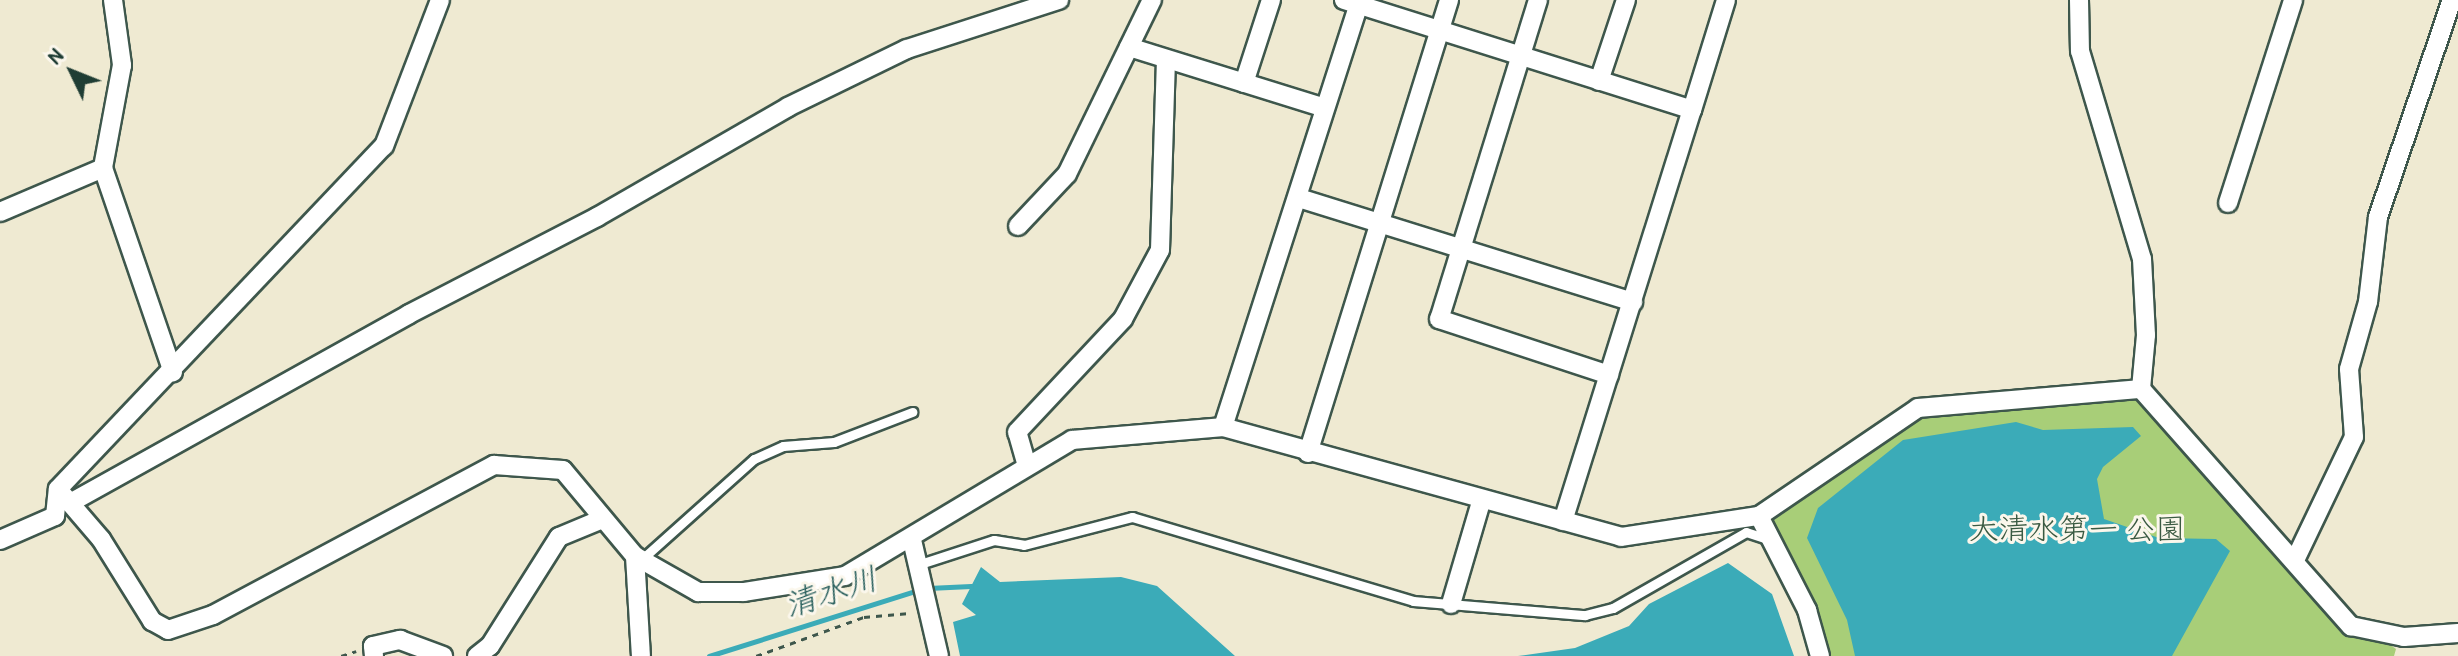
<!DOCTYPE html>
<html>
<head>
<meta charset="utf-8">
<style>
  body { margin:0 }
  #map { position:relative; width:2458px; height:656px; overflow:hidden; background:#efead2; font-family:"Patrick Hand","Klee One",sans-serif }
  div>[style] { position:absolute }
  [style*='--x'] { left:calc(var(--x)*1px); top:calc(var(--y)*1px); width:calc(var(--w)*1px); rotate:calc(var(--a)*1deg) }
  .green>* { inset:0; background:#a8ce78 }
  .water>* { inset:0; background:#3babb8 }
  .stream>* { height:5px; margin:-2.5px; padding:0 2.5px; transform-origin:2.5px; border-radius:2.5px; background:#3babb8 }
  .path>* { height:3px; margin-top:-1.5px; transform-origin:0; background:repeating-linear-gradient(90deg,#3e574c 0 6px,transparent 0 12px) }
  .roads { filter:drop-shadow(2px 0 #3e574c) drop-shadow(-2px 0 #3e574c) drop-shadow(0 2px #3e574c) drop-shadow(0 -2px #3e574c) }
  .lane>* { height:9px; margin:-4.5px; padding:0 4.5px; transform-origin:4.5px; border-radius:4.5px; background:#fff }
  .street>* { height:18px; margin:-9px; padding:0 9px; transform-origin:9px; border-radius:9px; background:#fff }
  span { translate:-50% -50%; white-space:nowrap; text-align:center; line-height:1.15; -webkit-text-stroke:6px #fbf7ec; paint-order:stroke }
  .park-label { font-size:30px; color:#3a5a42 }
  .water-label { font-size:32px; color:#275e5c; font-style:italic }
  .north { position:absolute; left:32px; top:32px; width:80px; height:80px; -webkit-text-stroke:6px #fbf7ec; paint-order:stroke; rotate:313deg; font-size:22px; font-weight:700; line-height:32px; text-align:center; color:#1f3d34 }
  .north::after { content:''; display:block; margin:auto; width:28px; height:36px; background:#1f3d34; clip-path:polygon(50% 0,100% 100%,50% 72%,0 100%) }
</style>
</head>
<body>
<div id="map">
  <div class="green">
    <div style="clip-path:polygon(2139px 396px,2347px 635px,2385px 641px,2396px 649px,2394px 656px,1828px 656px,1817px 617px,1772px 519px,1921px 412px)"></div>
  </div>
  <div class="water">
    <div style="clip-path:polygon(2016px 422px,2043px 430px,2133px 427px,2141px 436px,2103px 467px,2097px 479px,2104px 519px,2159px 538px,2216px 539px,2230px 551px,2172px 656px,1855px 656px,1847px 620px,1807px 538px,1818px 508px,1903px 440px)"></div>
    <div style="clip-path:polygon(1728px 563px,1772px 594px,1794px 656px,1518px 656px,1575px 648px,1629px 626px,1649px 604px)"></div>
    <div style="clip-path:polygon(981px 567px,1000px 582px,1121px 577px,1157px 586px,1235px 656px,960px 656px,953px 622px,976px 615px,962px 604px)"></div>
  </div>
  <div class="stream">
    <div style="--x:928;--y:588;--w:43;--a:-2.7"></div>
    <div style="--x:709;--y:656;--w:219;--a:-17.5"></div>
  </div>
  <div class="path">
    <div style="--x:341;--y:656;--w:16;--a:-18"></div>
    <div style="--x:756;--y:656;--w:115;--a:-19.9"></div>
    <div style="--x:864;--y:617;--w:46;--a:-5"></div>
  </div>
  <div class="roads">
    <div class="lane">
      <div style="--x:642;--y:559;--w:150;--a:-41.8"></div>
      <div style="--x:754;--y:459;--w:32;--a:-24"></div>
      <div style="--x:783;--y:446;--w:51;--a:-4.5"></div>
      <div style="--x:834;--y:442;--w:84;--a:-21"></div>
      <div style="--x:920;--y:564;--w:78;--a:-18"></div>
      <div style="--x:994;--y:540;--w:30;--a:9"></div>
      <div style="--x:1024;--y:545;--w:112;--a:-14.5"></div>
      <div style="--x:1132;--y:517;--w:293;--a:16.6"></div>
      <div style="--x:1413;--y:601;--w:173;--a:4.7"></div>
      <div style="--x:1585;--y:615;--w:29;--a:-14"></div>
      <div style="--x:1613;--y:608;--w:153;--a:-29.7"></div>
      <div style="--x:1746;--y:532;--w:20;--a:18"></div>
    </div>
    <div class="street">
      <div style="--x:113;--y:0;--w:66;--a:82.1"></div>
      <div style="--x:122;--y:65;--w:105;--a:100.5"></div>
      <div style="--x:103;--y:168;--w:216;--a:71.1"></div>
      <div style="--x:1344;--y:0;--w:365;--a:17.5"></div>
      <div style="--x:1692;--y:110;--w:115;--a:-72.8"></div>
      <div style="--x:1538;--y:0;--w:334;--a:107.2"></div>
      <div style="--x:1439;--y:319;--w:179;--a:18.2"></div>
      <div style="--x:2079;--y:0;--w:51;--a:88.9"></div>
      <div style="--x:2080;--y:51;--w:217;--a:73.4"></div>
      <div style="--x:2142;--y:259;--w:76;--a:87"></div>
      <div style="--x:2146;--y:335;--w:54;--a:95.3"></div>
      <div style="--x:1129;--y:47;--w:205;--a:17.3"></div>
      <div style="--x:1599;--y:81;--w:85;--a:-71.6"></div>
      <div style="--x:1244;--y:83;--w:87;--a:-72"></div>
      <div style="--x:1299;--y:198;--w:350;--a:17.3"></div>
      <div style="--x:2228;--y:203;--w:213;--a:-72.2"></div>
      <div style="--x:0;--y:212;--w:112;--a:-23.1"></div>
      <div style="--x:1018;--y:226;--w:71;--a:-46.7"></div>
      <div style="--x:1067;--y:174;--w:194;--a:-64"></div>
      <div style="--x:1223;--y:427;--w:448;--a:-72.2"></div>
      <div style="--x:1308;--y:453;--w:474;--a:-72.7"></div>
      <div style="--x:1027;--y:466;--w:35;--a:-106"></div>
      <div style="--x:1017;--y:432;--w:155;--a:-46.8"></div>
      <div style="--x:1123;--y:319;--w:78;--a:-61.8"></div>
      <div style="--x:1160;--y:250;--w:190;--a:-88.2"></div>
      <div style="--x:58;--y:489;--w:66;--a:49.3"></div>
      <div style="--x:101;--y:539;--w:97;--a:58.1"></div>
      <div style="--x:152;--y:621;--w:18;--a:29"></div>
      <div style="--x:168;--y:630;--w:47;--a:-18.4"></div>
      <div style="--x:213;--y:615;--w:319;--a:-28.1"></div>
      <div style="--x:494;--y:465;--w:69;--a:4.1"></div>
      <div style="--x:563;--y:470;--w:112;--a:50.1"></div>
      <div style="--x:635;--y:556;--w:73;--a:29.7"></div>
      <div style="--x:698;--y:592;--w:46;--a:0"></div>
      <div style="--x:744;--y:592;--w:102;--a:-9"></div>
      <div style="--x:845;--y:576;--w:265;--a:-30.9"></div>
      <div style="--x:1072;--y:440;--w:152;--a:-4.9"></div>
      <div style="--x:1223;--y:427;--w:413;--a:15.4"></div>
      <div style="--x:1621;--y:537;--w:140;--a:-8.7"></div>
      <div style="--x:1759;--y:516;--w:192;--a:-34.2"></div>
      <div style="--x:1918;--y:408;--w:224;--a:-4.9"></div>
      <div style="--x:2141;--y:389;--w:317;--a:48.5"></div>
      <div style="--x:2351;--y:626;--w:54;--a:11.7"></div>
      <div style="--x:2404;--y:637;--w:54;--a:-4.2"></div>
      <div style="--x:70;--y:503;--w:388;--a:-29.1"></div>
      <div style="--x:409;--y:314;--w:212;--a:-27.3"></div>
      <div style="--x:597;--y:217;--w:220;--a:-29.9"></div>
      <div style="--x:788;--y:107;--w:132;--a:-26"></div>
      <div style="--x:907;--y:49;--w:160;--a:-17.9"></div>
      <div style="--x:1759;--y:516;--w:106;--a:62.9"></div>
      <div style="--x:1807;--y:610;--w:48;--a:74.2"></div>
      <div style="--x:1563;--y:521;--w:431;--a:-72.6"></div>
      <div style="--x:0;--y:540;--w:60;--a:-23.6"></div>
      <div style="--x:55;--y:516;--w:27;--a:-84"></div>
      <div style="--x:58;--y:489;--w:473;--a:-46.5"></div>
      <div style="--x:384;--y:146;--w:156;--a:-69"></div>
      <div style="--x:912;--y:540;--w:119;--a:76.9"></div>
      <div style="--x:635;--y:556;--w:100;--a:86.6"></div>
      <div style="--x:2295;--y:560;--w:136;--a:-64.4"></div>
      <div style="--x:2354;--y:437;--w:68;--a:-94.2"></div>
      <div style="--x:2349;--y:369;--w:70;--a:-74.2"></div>
      <div style="--x:2368;--y:302;--w:86;--a:-83.3"></div>
      <div style="--x:2378;--y:217;--w:229;--a:-71.2"></div>
      <div style="--x:1451;--y:604;--w:109;--a:-73.6"></div>
      <div style="--x:374;--y:656;--w:10;--a:-96"></div>
      <div style="--x:373;--y:646;--w:28;--a:-13"></div>
      <div style="--x:400;--y:640;--w:46;--a:20.4"></div>
      <div style="--x:477;--y:656;--w:16;--a:-38"></div>
      <div style="--x:490;--y:646;--w:129;--a:-57.7"></div>
      <div style="--x:559;--y:537;--w:44;--a:-22.5"></div>
    </div>
  </div>
  <div class="park-label">
    <span style="left:2077px;top:528px">大清水第一 公園</span>
  </div>
  <div class="water-label">
    <span style="left:831px;top:592px;rotate:-18deg">清水川</span>
  </div>
  <div class="north">N</div>
</div>
</body>
</html>
